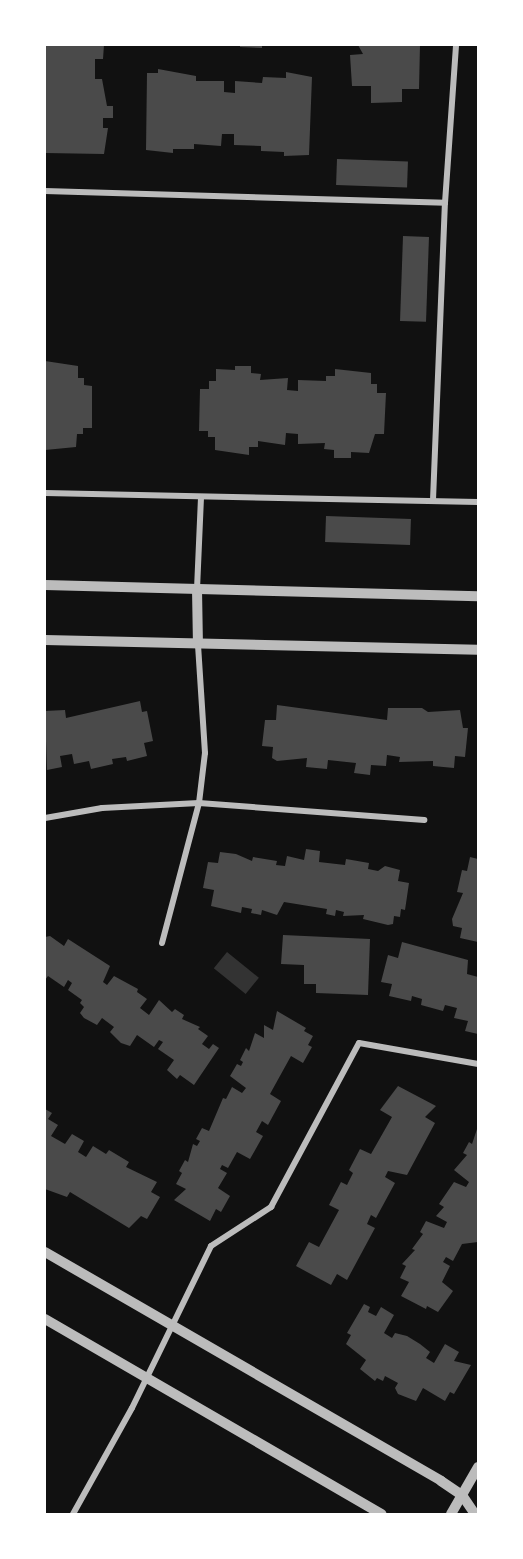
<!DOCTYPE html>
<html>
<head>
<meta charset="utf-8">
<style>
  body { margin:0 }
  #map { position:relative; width:523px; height:1559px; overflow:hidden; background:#111; font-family:"Golos Text",sans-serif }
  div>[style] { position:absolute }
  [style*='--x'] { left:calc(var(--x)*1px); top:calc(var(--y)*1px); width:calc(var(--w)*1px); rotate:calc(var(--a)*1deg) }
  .water>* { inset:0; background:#333; transform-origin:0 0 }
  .building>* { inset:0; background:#4a4a4a; transform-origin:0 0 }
  .minor>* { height:6px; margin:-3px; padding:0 3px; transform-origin:3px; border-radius:3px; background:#bcbcbc }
  .tertiary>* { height:10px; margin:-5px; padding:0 5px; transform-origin:5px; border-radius:5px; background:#bcbcbc }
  span { translate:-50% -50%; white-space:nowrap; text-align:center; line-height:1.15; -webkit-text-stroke:6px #fff; paint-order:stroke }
  .frame { position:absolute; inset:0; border:46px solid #fff; pointer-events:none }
</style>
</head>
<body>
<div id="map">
  <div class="water">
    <div style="left:227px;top:952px;width:41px;height:21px;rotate:39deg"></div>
  </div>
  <div class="building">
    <div style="clip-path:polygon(45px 45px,104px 45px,103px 59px,95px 59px,95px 79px,102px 79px,107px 106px,113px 106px,113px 118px,103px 118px,103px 128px,108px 128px,104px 154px,45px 153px)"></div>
    <div style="clip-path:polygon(240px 45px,262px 45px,262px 48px,240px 47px)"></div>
    <div style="clip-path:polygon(358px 45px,420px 45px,419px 89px,402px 89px,402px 102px,371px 103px,371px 86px,352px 86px,350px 55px,363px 54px)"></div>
    <div style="clip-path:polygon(158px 69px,196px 76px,196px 81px,224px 81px,224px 92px,235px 93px,235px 81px,262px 83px,263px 77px,286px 78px,286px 72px,312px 77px,309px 155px,284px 156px,284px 152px,261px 151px,261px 146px,234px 145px,234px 134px,222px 134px,221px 146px,194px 144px,194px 149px,173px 149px,173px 153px,146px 150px,147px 73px,158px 73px)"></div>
    <div style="left:337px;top:159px;width:71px;height:26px;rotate:2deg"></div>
    <div style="left:403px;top:236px;width:26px;height:85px;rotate:2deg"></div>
    <div style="clip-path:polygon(45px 361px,78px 366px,78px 378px,84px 378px,84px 385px,92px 386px,92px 428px,83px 428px,83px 434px,77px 434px,76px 447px,45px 450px)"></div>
    <div style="clip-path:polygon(235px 366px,251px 366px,251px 373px,261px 374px,260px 380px,288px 378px,287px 390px,298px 391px,298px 380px,326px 381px,326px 376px,335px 376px,335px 369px,371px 373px,371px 384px,377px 384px,377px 393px,386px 393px,384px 434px,375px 434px,369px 453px,351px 452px,351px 458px,334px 458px,334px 450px,324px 449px,325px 443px,298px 444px,298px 434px,286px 433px,285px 445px,258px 441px,258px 447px,249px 447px,249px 455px,215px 450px,215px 437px,208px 437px,208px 431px,199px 431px,200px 389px,209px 389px,209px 381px,216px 381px,216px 369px,235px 370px)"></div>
    <div style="left:326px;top:516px;width:85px;height:26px;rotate:2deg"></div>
    <div style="clip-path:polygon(140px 701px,142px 712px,147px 711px,153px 741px,144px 743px,147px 756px,127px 761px,126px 757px,112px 759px,113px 764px,91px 769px,89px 761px,74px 764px,72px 754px,60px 756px,62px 767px,47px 770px,45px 711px,65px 710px,66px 718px)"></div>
    <div style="clip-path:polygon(277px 705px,387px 720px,388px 708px,422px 708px,428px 712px,460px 710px,463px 728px,468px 728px,465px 757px,455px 756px,454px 768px,433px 766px,433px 761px,399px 762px,400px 757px,387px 755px,386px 766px,371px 765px,370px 775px,354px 773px,356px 763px,328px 760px,327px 769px,306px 767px,307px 758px,277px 761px,272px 758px,273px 747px,262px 746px,265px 720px,276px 720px)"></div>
    <div style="clip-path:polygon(306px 849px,320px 851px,319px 862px,345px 865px,346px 859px,369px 863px,368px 869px,378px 871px,385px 866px,400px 870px,398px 881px,409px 883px,405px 910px,401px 909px,400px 917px,394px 916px,393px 924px,388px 925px,363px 919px,364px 915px,343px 916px,344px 912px,336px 910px,335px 916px,326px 914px,327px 909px,284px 902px,277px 915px,262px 910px,261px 915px,251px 913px,252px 909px,242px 907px,241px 913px,211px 906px,214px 890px,203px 888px,208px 862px,218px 863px,220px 852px,236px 854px,252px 861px,253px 857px,277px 861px,276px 865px,285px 866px,287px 856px,304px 860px)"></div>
    <div style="clip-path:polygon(470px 857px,478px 859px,478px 942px,460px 938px,462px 928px,453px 926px,452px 919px,463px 893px,457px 892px,462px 870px,467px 871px)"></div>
    <div style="clip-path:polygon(283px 935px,370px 939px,368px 995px,316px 993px,316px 984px,304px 984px,304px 965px,281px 964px)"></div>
    <div style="clip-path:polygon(50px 936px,64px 946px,68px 939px,110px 966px,103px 982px,107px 985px,114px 976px,138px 989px,137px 992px,147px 999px,140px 1008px,149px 1015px,159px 1000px,172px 1012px,175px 1009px,184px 1015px,182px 1019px,200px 1027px,198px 1029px,208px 1036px,202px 1044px,209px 1049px,213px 1044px,219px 1048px,194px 1085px,180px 1075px,177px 1079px,167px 1070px,174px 1060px,158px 1049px,163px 1042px,159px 1040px,154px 1047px,137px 1035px,130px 1046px,121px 1043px,110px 1032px,114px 1027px,102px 1018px,97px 1025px,84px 1018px,80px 1013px,84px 1007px,80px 1003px,82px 1000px,68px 990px,72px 983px,68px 980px,64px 987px,48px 976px,45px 980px,45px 937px)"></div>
    <div style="clip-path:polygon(402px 942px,468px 960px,467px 974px,478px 977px,478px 1034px,465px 1031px,468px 1021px,454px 1018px,457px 1008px,445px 1005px,443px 1011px,421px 1005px,422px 999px,412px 996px,411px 1001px,389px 996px,392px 984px,381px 982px,388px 955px,398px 958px)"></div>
    <div style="clip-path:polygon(277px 1011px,306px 1028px,304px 1031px,313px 1036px,308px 1045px,312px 1047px,303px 1063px,291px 1056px,270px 1094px,281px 1101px,268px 1125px,262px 1121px,256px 1132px,263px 1136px,250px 1159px,237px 1152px,228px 1168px,222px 1165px,220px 1169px,227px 1173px,218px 1188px,230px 1196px,221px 1212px,216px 1209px,210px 1221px,174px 1200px,186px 1189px,176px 1184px,182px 1173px,179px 1171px,185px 1160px,188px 1162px,193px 1144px,197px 1146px,200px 1141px,196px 1139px,202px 1128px,209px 1131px,223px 1098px,226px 1099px,232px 1087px,242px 1093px,246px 1088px,230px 1076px,237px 1064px,241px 1066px,243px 1062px,240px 1060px,246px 1048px,249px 1051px,255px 1033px,264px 1038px,264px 1025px,273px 1030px)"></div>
    <div style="clip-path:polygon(398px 1086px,436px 1106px,425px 1117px,435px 1123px,407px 1175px,388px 1171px,385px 1177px,395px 1183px,376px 1218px,371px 1215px,367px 1224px,375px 1228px,347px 1280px,337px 1274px,331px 1285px,296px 1266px,309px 1242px,319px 1247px,339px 1210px,329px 1205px,341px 1182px,347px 1185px,353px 1173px,349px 1170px,360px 1149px,371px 1154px,392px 1117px,380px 1110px)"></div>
    <div style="clip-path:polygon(45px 1109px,52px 1113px,48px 1119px,58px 1125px,51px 1136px,65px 1144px,72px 1134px,84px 1141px,78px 1152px,86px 1157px,93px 1146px,106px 1154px,109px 1150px,129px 1162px,126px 1167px,157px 1182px,151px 1192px,160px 1197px,147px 1219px,141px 1216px,129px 1228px,70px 1192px,67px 1197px,45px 1189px)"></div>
    <div style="clip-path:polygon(478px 1126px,478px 1242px,462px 1244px,453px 1261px,446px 1257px,443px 1262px,450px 1266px,442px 1282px,453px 1291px,438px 1312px,427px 1306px,426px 1309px,401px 1296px,409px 1282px,400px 1278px,406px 1266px,402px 1264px,415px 1250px,412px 1249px,423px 1234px,420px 1232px,426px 1221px,444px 1228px,447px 1222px,436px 1216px,444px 1207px,439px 1204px,454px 1182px,466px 1187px,469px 1182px,454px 1170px,467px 1155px,463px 1153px,469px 1142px,472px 1144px)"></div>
    <div style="clip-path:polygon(364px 1304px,370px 1307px,368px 1312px,376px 1316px,381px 1307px,394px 1315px,384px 1333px,392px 1338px,395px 1333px,407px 1336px,420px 1344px,430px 1352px,426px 1358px,434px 1363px,445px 1344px,459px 1352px,454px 1361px,471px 1365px,454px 1394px,450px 1392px,445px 1401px,423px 1388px,416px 1401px,398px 1394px,395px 1388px,398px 1383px,385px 1376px,383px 1381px,377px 1378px,375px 1381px,360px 1369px,366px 1360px,346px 1344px,351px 1335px,347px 1333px)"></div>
  </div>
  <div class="minor">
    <div style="--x:45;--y:191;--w:400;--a:1.7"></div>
    <div style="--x:45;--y:493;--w:433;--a:1.2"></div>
    <div style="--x:433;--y:500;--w:297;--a:-87.7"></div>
    <div style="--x:445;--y:203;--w:158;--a:-86"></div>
    <div style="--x:197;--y:589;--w:92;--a:-87.5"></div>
    <div style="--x:45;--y:818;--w:58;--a:-10"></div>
    <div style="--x:102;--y:808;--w:97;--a:-3"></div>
    <div style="--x:199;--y:803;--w:50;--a:-83.2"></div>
    <div style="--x:205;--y:753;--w:109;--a:-93.7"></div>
    <div style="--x:162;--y:943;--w:145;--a:-75.2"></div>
    <div style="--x:199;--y:803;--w:226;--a:4.3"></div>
    <div style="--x:73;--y:1514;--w:121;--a:-60.9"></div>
    <div style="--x:132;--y:1408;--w:180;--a:-64"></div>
    <div style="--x:211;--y:1246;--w:72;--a:-33"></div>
    <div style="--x:271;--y:1207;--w:186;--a:-61.8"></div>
    <div style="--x:359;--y:1043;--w:121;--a:10"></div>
  </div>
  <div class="tertiary">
    <div style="--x:45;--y:585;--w:433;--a:1.5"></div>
    <div style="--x:197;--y:589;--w:55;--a:89"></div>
    <div style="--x:45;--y:640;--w:433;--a:1.3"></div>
    <div style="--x:45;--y:1252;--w:457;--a:30"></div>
    <div style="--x:441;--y:1481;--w:25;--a:34"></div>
    <div style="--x:462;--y:1495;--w:23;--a:56"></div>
    <div style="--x:45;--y:1319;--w:389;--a:30.1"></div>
    <div style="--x:451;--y:1514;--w:54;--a:-60.1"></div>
  </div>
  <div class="frame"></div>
</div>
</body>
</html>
